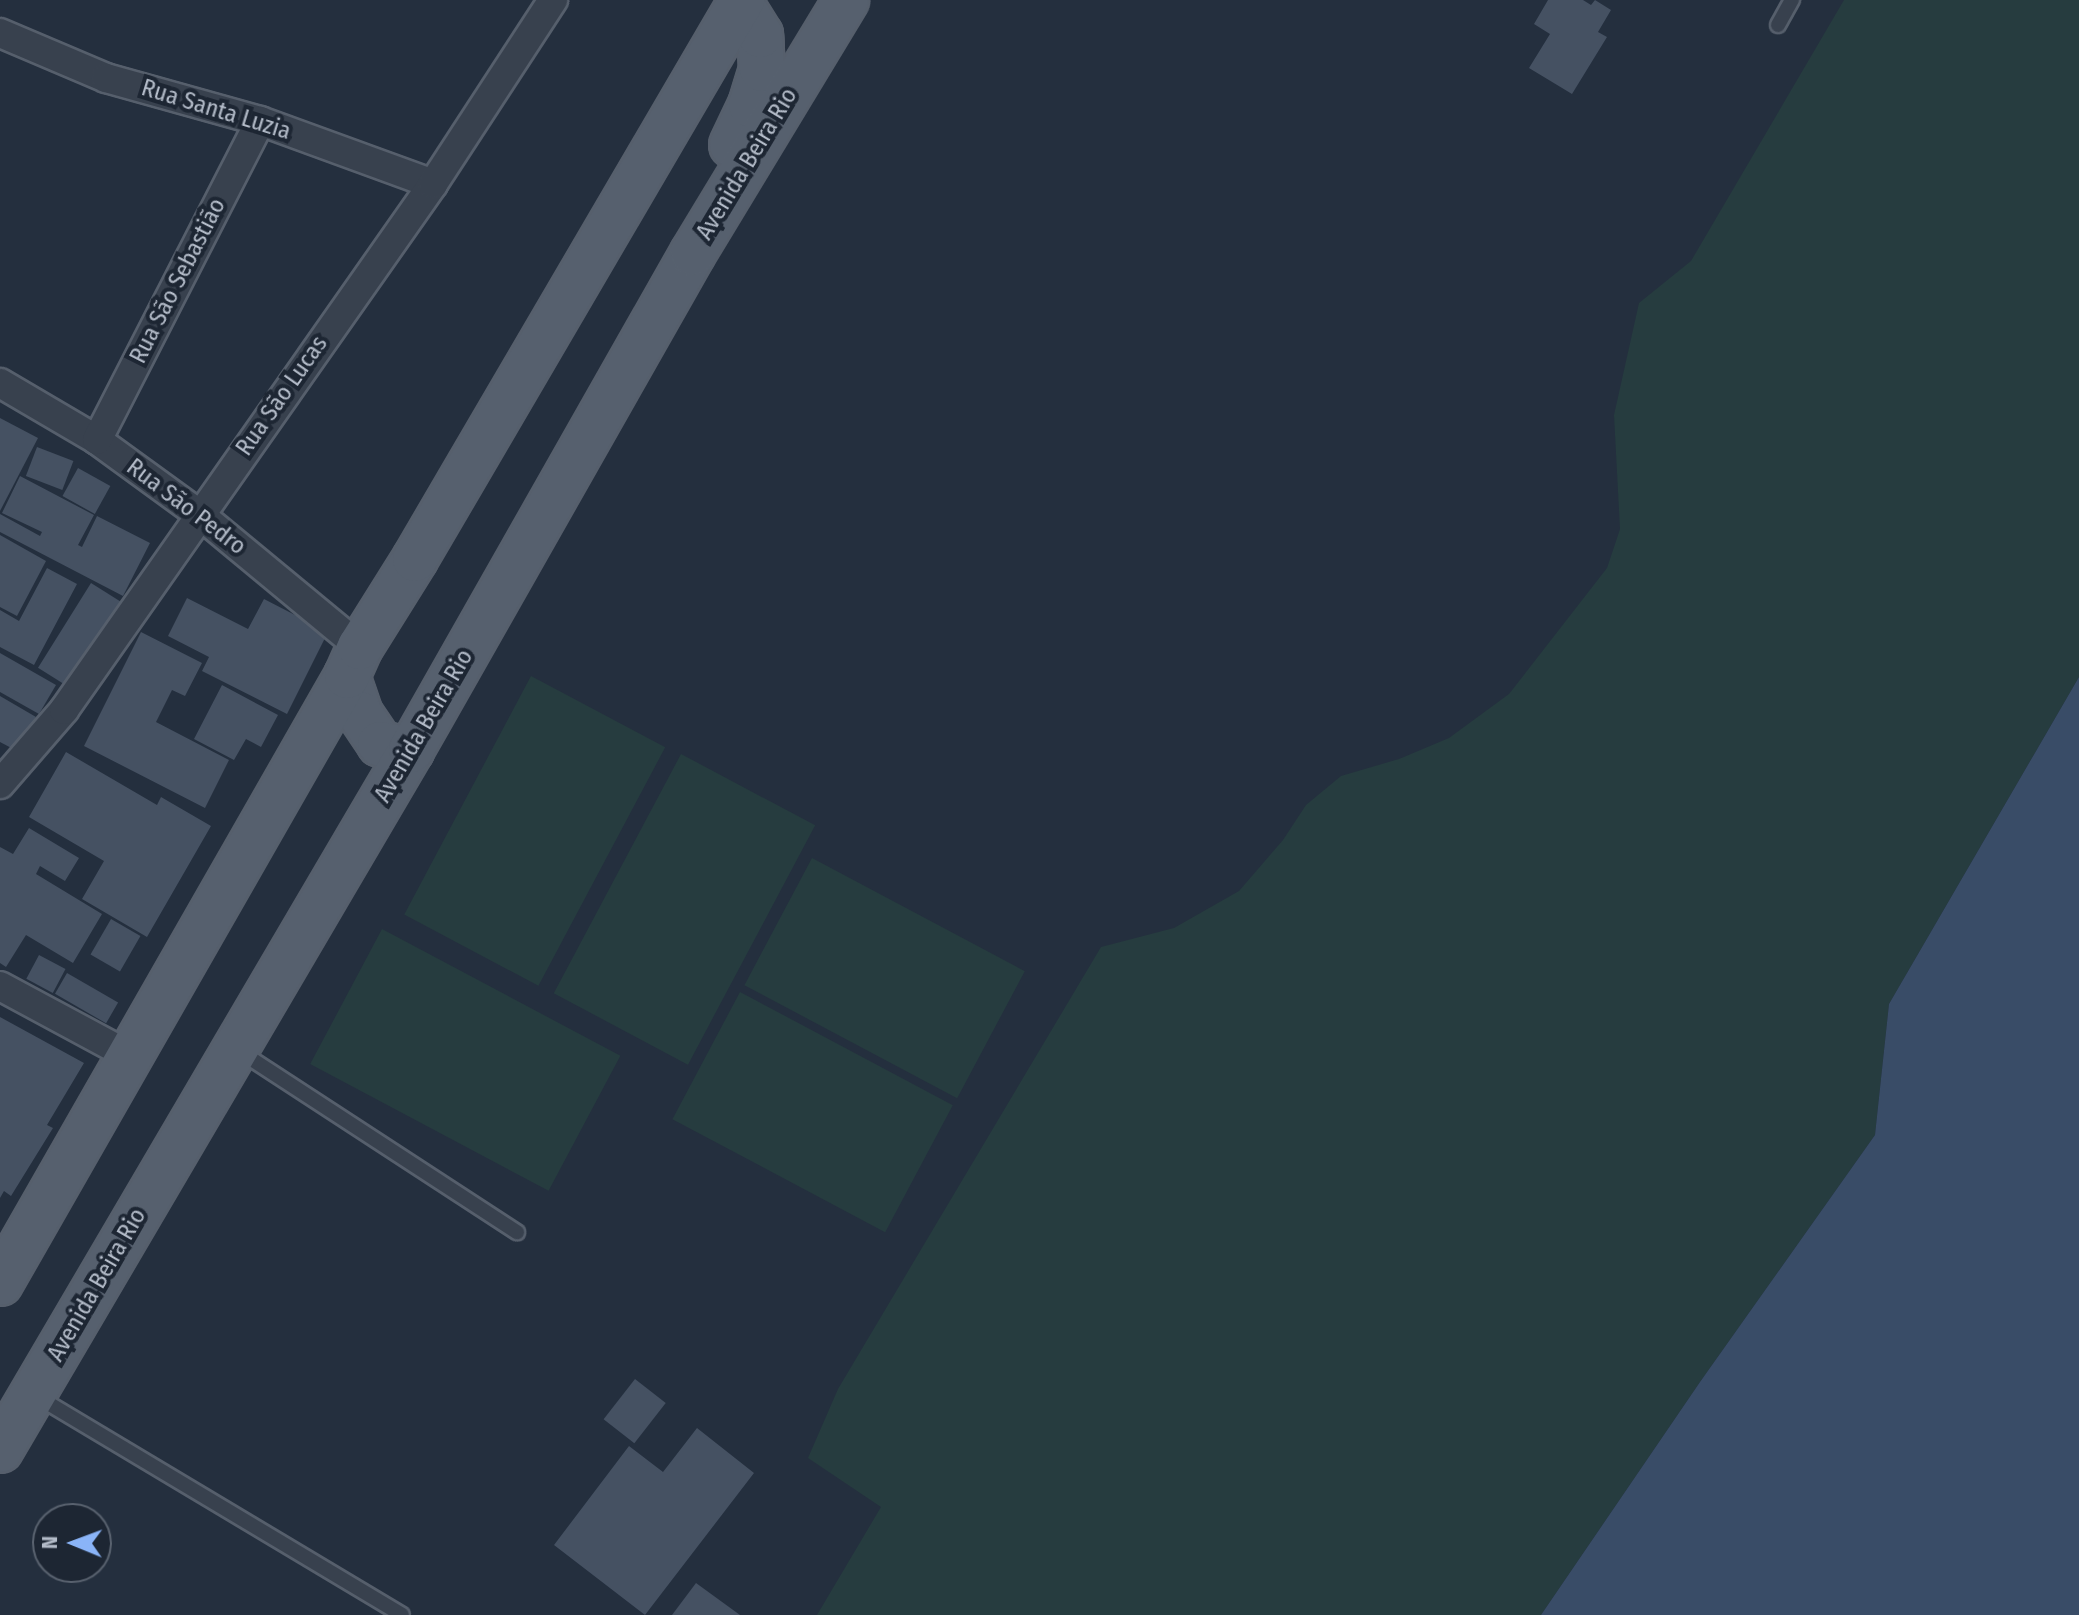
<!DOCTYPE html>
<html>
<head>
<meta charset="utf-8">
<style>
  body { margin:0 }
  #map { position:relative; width:2079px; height:1615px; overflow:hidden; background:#242f3e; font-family:"Fira Sans Condensed",sans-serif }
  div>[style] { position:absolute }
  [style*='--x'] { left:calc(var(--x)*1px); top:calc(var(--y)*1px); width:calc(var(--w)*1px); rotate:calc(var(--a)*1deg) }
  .green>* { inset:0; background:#263c3f; transform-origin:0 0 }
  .water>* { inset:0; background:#394c67 }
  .building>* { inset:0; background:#455162; transform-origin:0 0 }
  .roads { filter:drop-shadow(2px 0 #565f6c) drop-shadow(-2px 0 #565f6c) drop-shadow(0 2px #565f6c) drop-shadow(0 -2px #565f6c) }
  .lane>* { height:14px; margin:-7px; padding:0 7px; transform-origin:7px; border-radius:7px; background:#38414e }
  .street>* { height:28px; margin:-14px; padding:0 14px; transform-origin:14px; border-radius:14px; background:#38414e }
  .primary>* { height:44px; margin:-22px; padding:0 22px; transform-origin:22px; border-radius:22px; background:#56606e }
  span { translate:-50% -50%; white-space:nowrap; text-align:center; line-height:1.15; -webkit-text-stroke:8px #1d2633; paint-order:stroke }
  .street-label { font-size:24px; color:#b4bcc9 }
  .north { position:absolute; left:32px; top:1503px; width:80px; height:80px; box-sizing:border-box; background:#1d2633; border:2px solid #59626f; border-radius:50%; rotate:271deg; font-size:22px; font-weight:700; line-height:32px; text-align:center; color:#b4bcc9 }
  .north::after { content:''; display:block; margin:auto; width:28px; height:36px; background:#8ab4f8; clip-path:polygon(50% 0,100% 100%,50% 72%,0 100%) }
</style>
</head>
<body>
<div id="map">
  <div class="green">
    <div style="clip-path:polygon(1844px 0,2079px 0,2079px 677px,1889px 1004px,1875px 1135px,1700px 1382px,1541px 1615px,817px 1615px,881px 1507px,808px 1458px,838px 1389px,1101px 947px,1174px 928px,1239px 891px,1283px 840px,1306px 805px,1341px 776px,1399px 759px,1449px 738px,1509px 694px,1607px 568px,1620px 529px,1614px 415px,1639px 303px,1691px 261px)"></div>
    <div style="left:531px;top:676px;width:152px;height:270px;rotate:28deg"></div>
    <div style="left:681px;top:754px;width:152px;height:271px;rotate:28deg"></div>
    <div style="left:812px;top:858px;width:241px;height:144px;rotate:28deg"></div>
    <div style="left:382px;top:929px;width:270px;height:153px;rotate:28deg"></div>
    <div style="left:740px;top:992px;width:241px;height:144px;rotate:28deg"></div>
  </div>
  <div class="water">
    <div style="clip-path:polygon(2079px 677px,2079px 1615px,1541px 1615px,1700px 1382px,1875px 1135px,1889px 1004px)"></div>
  </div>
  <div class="building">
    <div style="clip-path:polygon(1548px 0,1583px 0,1591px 5px,1595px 0,1611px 10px,1598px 32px,1607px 37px,1572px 94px,1529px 68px,1550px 34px,1534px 24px)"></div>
    <div style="clip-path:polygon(0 418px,38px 438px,0 511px)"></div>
    <div style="left:37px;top:447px;width:39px;height:31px;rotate:21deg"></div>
    <div style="left:78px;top:468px;width:37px;height:32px;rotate:29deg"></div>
    <div style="clip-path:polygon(20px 476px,94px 515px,78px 545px,82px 547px,97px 516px,150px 543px,123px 596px,0 532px,0 514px,40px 536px,42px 532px,2px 513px)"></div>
    <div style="clip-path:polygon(0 535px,46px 561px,17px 616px,0 607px)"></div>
    <div style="clip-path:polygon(47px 568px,77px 584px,34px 665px,0 647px,0 610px,19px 621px)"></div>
    <div style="left:91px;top:583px;width:38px;height:100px;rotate:32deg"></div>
    <div style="clip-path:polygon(187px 598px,248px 629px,264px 599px,328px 632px,287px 714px,202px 671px,209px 657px,168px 636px)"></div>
    <div style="clip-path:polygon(141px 632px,202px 663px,185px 696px,172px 690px,156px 722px,229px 760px,205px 808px,84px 746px)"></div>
    <div style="clip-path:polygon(0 653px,56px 685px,39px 714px,0 692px)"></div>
    <div style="clip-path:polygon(222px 685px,278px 715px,261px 747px,246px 739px,234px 760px,194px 739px)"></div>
    <div style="clip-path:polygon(0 696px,36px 717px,17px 751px,0 742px)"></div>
    <div style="clip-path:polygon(66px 752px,157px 805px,161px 797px,211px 826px,147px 937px,82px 899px,104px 861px,29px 817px)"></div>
    <div style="clip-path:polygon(29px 828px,79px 858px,65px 881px,40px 866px,36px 874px,102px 914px,73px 963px,26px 935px,6px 967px,0 963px,0 847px,13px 854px)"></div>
    <div style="left:111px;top:919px;width:34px;height:41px;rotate:30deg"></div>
    <div style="left:39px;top:955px;width:30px;height:27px;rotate:28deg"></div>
    <div style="left:67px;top:973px;width:59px;height:24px;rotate:30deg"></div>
    <div style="clip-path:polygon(0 1017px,84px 1063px,47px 1125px,53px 1128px,11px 1196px,4px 1191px,0 1198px)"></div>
    <div style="left:635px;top:1379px;width:39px;height:51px;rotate:38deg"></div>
    <div style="clip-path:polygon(697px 1428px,754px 1473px,645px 1615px,554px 1545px,629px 1446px,663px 1472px)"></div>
    <div style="clip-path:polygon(696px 1583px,740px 1615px,672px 1615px)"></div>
  </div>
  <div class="roads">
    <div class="lane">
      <div style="--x:1778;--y:25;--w:29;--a:-61"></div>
      <div style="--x:239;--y:1051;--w:332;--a:33.1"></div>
      <div style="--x:38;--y:1397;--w:424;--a:30.9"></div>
    </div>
    <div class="street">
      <div style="--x:0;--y:33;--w:115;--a:23"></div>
      <div style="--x:106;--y:78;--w:160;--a:15.6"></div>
      <div style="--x:260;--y:121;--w:184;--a:20"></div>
      <div style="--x:0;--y:383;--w:113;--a:30.4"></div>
      <div style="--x:97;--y:440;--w:126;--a:36"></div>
      <div style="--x:199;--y:514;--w:209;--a:39.6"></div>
      <div style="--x:97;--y:440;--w:358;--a:-62.9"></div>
      <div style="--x:0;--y:784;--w:98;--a:-49.1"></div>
      <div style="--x:64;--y:710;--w:643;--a:-54.95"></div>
      <div style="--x:433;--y:184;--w:220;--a:-56.9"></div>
      <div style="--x:0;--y:986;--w:148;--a:28.3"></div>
    </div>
    <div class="primary">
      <div style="--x:732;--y:145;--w:44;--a:-64.6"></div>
      <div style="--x:751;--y:105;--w:38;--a:-73"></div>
      <div style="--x:762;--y:69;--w:34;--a:-93"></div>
      <div style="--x:760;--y:35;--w:38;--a:-122"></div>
      <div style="--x:347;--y:676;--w:40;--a:71.1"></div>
      <div style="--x:360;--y:714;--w:36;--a:56"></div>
      <div style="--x:380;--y:744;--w:32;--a:11"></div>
      <div style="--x:0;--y:1283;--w:699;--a:-60.24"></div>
      <div style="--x:347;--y:676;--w:32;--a:-66"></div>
      <div style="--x:360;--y:647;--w:104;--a:-58"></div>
      <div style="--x:415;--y:559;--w:648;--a:-59.67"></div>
      <div style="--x:0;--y:1450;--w:812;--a:-59.58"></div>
      <div style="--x:411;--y:750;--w:571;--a:-60.43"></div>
      <div style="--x:693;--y:253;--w:296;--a:-58.8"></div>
    </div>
  </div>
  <div class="street-label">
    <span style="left:216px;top:110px;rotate:17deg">Rua Santa Luzia</span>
    <span style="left:747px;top:164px;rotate:-59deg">Avenida Beira Rio</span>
    <span style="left:178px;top:281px;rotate:-63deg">Rua São Sebastião</span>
    <span style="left:282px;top:396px;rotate:-55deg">Rua São Lucas</span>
    <span style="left:186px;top:507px;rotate:37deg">Rua São Pedro</span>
    <span style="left:424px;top:726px;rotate:-60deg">Avenida Beira Rio</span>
    <span style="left:97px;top:1285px;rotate:-60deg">Avenida Beira Rio</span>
  </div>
  <div class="north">N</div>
</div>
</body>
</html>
